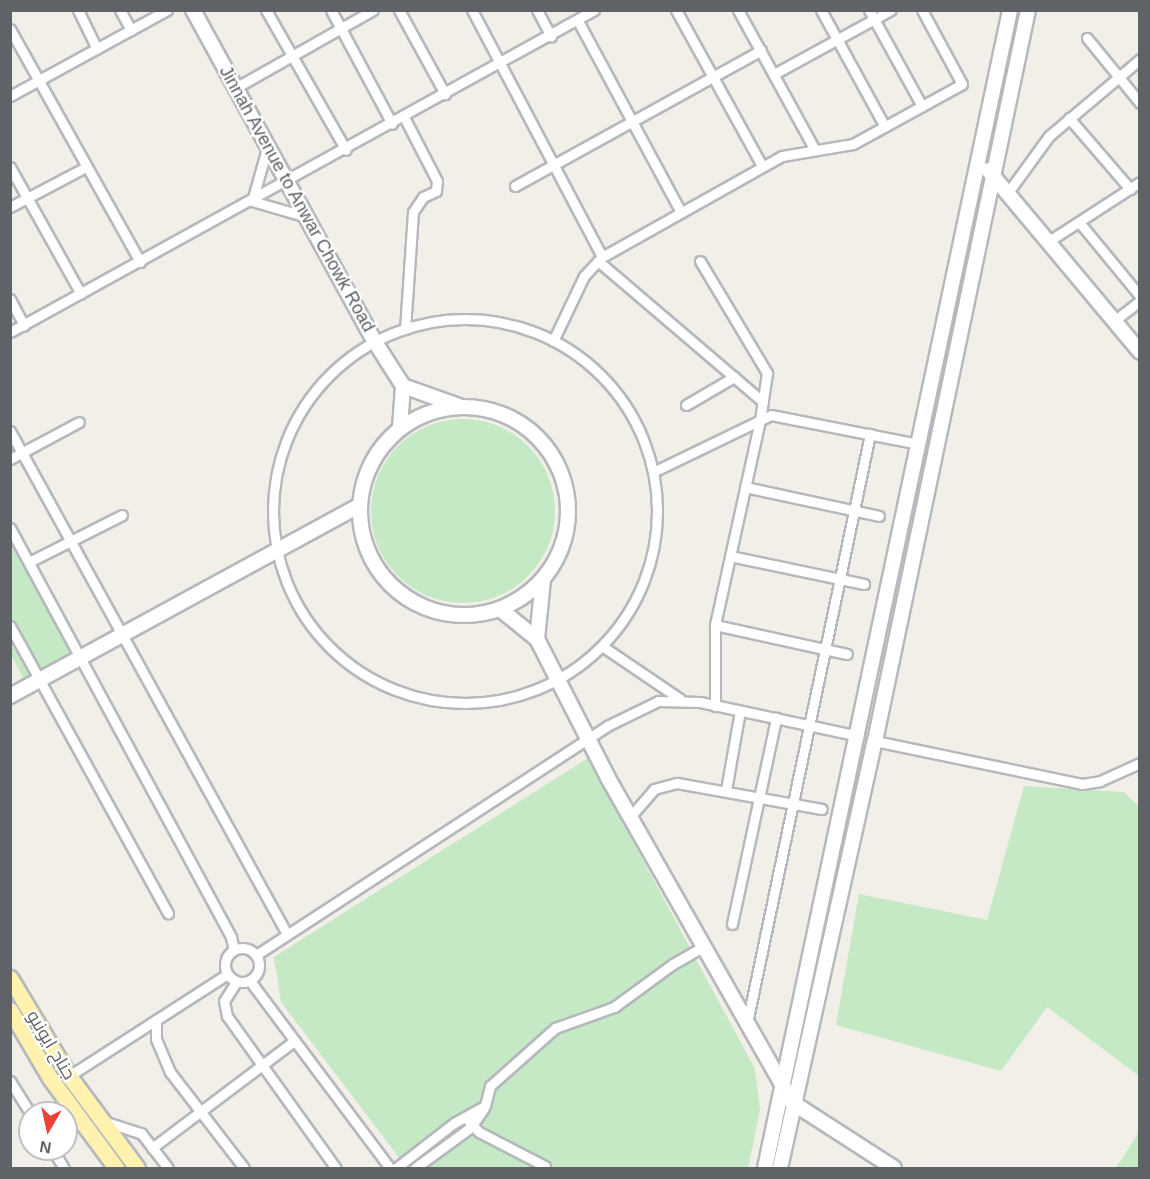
<!DOCTYPE html>
<html>
<head>
<meta charset="utf-8">
<style>
  body { margin:0 }
  #map { position:relative; width:1150px; height:1179px; overflow:hidden; background:#f1efe8; font-family:Arial,Cairo,sans-serif }
  div>[style] { position:absolute }
  [style*='--x'] { left:calc(var(--x)*1px); top:calc(var(--y)*1px); width:calc(var(--w)*1px); rotate:calc(var(--a)*1deg) }
  .green>* { inset:0; background:#c5e8c5 }
  .round { border-radius:50% }
  .roads { filter:drop-shadow(2px 0 #b5b8bc) drop-shadow(-2px 0 #b5b8bc) drop-shadow(0 2px #b5b8bc) drop-shadow(0 -2px #b5b8bc) }
  .street>* { height:9px; margin:-4.5px; padding:0 4.5px; transform-origin:4.5px; border-radius:4.5px; background:#fff }
  .street>.ring { margin:-4.5px; padding:0; box-sizing:content-box; background:none; border:9px solid #fff; border-radius:50% }
  .secondary>* { height:14px; margin:-7px; padding:0 7px; transform-origin:7px; border-radius:7px; background:#fff }
  .secondary>.ring { margin:-7px; padding:0; box-sizing:content-box; background:none; border:14px solid #fff; border-radius:50% }
  .primary>* { height:15px; margin:-7.5px; padding:0 7.5px; transform-origin:7.5px; border-radius:7.5px; background:#fff2af }
  span { translate:-50% -50%; white-space:nowrap; text-align:center; line-height:1.15; -webkit-text-stroke:4.5px #fff; paint-order:stroke }
  .street-label { font-size:18px; color:#5f6368 }
  .frame { position:absolute; inset:0; border:12px solid #5f6368; pointer-events:none }
  .north { position:absolute; left:18px; top:1101px; width:60px; height:60px; box-sizing:border-box; background:#fff; border:2px solid #bfc1c3; border-radius:50%; rotate:189deg; font-size:16px; font-weight:700; line-height:24px; text-align:center; color:#5f6368 }
  .north::after { content:''; display:block; margin:auto; width:21px; height:27px; background:#ea4335; clip-path:polygon(50% 0,100% 100%,50% 72%,0 100%) }
</style>
</head>
<body>
<div id="map">
  <div class="green">
    <div class="round" style="left:371px;top:419px;width:184px;height:184px"></div>
    <div style="clip-path:polygon(10px 540px,69px 648px,68px 661px,26px 683px,11px 655px)"></div>
    <div style="clip-path:polygon(588px 758px,755px 1069px,760px 1110px,748px 1168px,407px 1168px,281px 1002px,274px 957px)"></div>
    <div style="clip-path:polygon(1024px 786px,1124px 792px,1139px 807px,1139px 1076px,1047px 1007px,1001px 1071px,836px 1025px,859px 894px,987px 920px)"></div>
    <div style="clip-path:polygon(1139px 1132px,1139px 1168px,1116px 1168px)"></div>
  </div>
  <div class="roads">
    <div class="street">
      <div style="--x:78;--y:10;--w:43;--a:64"></div>
      <div style="--x:120;--y:10;--w:23;--a:61"></div>
      <div style="--x:266;--y:10;--w:161;--a:60.3"></div>
      <div style="--x:331;--y:10;--w:129;--a:61.8"></div>
      <div style="--x:399;--y:10;--w:96;--a:61.3"></div>
      <div style="--x:472;--y:10;--w:279;--a:62.2"></div>
      <div style="--x:537;--y:10;--w:30;--a:62"></div>
      <div style="--x:676;--y:10;--w:178;--a:61.1"></div>
      <div style="--x:738;--y:10;--w:160;--a:61.2"></div>
      <div style="--x:821;--y:10;--w:133;--a:61.3"></div>
      <div style="--x:869;--y:10;--w:110;--a:61.1"></div>
      <div style="--x:578;--y:21;--w:217;--a:61.7"></div>
      <div style="--x:10;--y:29;--w:267;--a:60.8"></div>
      <div style="--x:1087;--y:38;--w:84;--a:50.8"></div>
      <div style="--x:774;--y:74;--w:133;--a:-28.7"></div>
      <div style="--x:237;--y:87;--w:156;--a:-29.5"></div>
      <div style="--x:10;--y:96;--w:179;--a:-28.7"></div>
      <div style="--x:404;--y:117;--w:72;--a:62.7"></div>
      <div style="--x:437;--y:181;--w:10;--a:96"></div>
      <div style="--x:436;--y:191;--w:14;--a:155"></div>
      <div style="--x:423;--y:197;--w:18;--a:124"></div>
      <div style="--x:413;--y:212;--w:117;--a:93.9"></div>
      <div style="--x:1069;--y:118;--w:94;--a:49.3"></div>
      <div style="--x:268;--y:145;--w:58;--a:105.9"></div>
      <div style="--x:252;--y:201;--w:57;--a:16.2"></div>
      <div style="--x:10;--y:167;--w:145;--a:60.8"></div>
      <div style="--x:515;--y:186;--w:281;--a:-28.9"></div>
      <div style="--x:1009;--y:191;--w:68;--a:-54"></div>
      <div style="--x:1049;--y:136;--w:119;--a:-40.2"></div>
      <div style="--x:10;--y:207;--w:86;--a:-27.8"></div>
      <div style="--x:1079;--y:222;--w:96;--a:50.5"></div>
      <div style="--x:1049;--y:241;--w:108;--a:-33"></div>
      <div style="--x:598;--y:261;--w:217;--a:40.5"></div>
      <div style="--x:700;--y:261;--w:131;--a:59.1"></div>
      <div style="--x:767;--y:373;--w:48;--a:98.5"></div>
      <div style="--x:760;--y:420;--w:210;--a:102.4"></div>
      <div style="--x:715;--y:625;--w:81;--a:90"></div>
      <div style="--x:10;--y:299;--w:30;--a:62"></div>
      <div class="ring" style="left:273px;top:319px;width:375px;height:375px"></div>
      <div style="--x:1114;--y:321;--w:33;--a:-38"></div>
      <div style="--x:10;--y:332;--w:667;--a:-28.87"></div>
      <div style="--x:553;--y:341;--w:72;--a:-64.5"></div>
      <div style="--x:584;--y:276;--w:26;--a:-47"></div>
      <div style="--x:602;--y:257;--w:206;--a:-29.3"></div>
      <div style="--x:782;--y:156;--w:72;--a:-9.6"></div>
      <div style="--x:853;--y:144;--w:124;--a:-28.8"></div>
      <div style="--x:962;--y:84;--w:84;--a:-118.4"></div>
      <div style="--x:686;--y:405;--w:56;--a:-30.3"></div>
      <div style="--x:10;--y:431;--w:574;--a:61.16"></div>
      <div style="--x:10;--y:459;--w:78;--a:-28.2"></div>
      <div style="--x:653;--y:472;--w:131;--a:-25.8"></div>
      <div style="--x:771;--y:415;--w:151;--a:11.1"></div>
      <div style="--x:745;--y:487;--w:137;--a:12.2"></div>
      <div style="--x:10;--y:528;--w:465;--a:61.6"></div>
      <div style="--x:231;--y:937;--w:13;--a:77"></div>
      <div style="--x:730;--y:556;--w:137;--a:11.8"></div>
      <div style="--x:29;--y:562;--w:104;--a:-26.8"></div>
      <div style="--x:715;--y:625;--w:135;--a:12.4"></div>
      <div style="--x:10;--y:626;--w:328;--a:61.2"></div>
      <div style="--x:602;--y:646;--w:94;--a:34.2"></div>
      <div style="--x:875;--y:741;--w:211;--a:11.7"></div>
      <div style="--x:1082;--y:784;--w:18;--a:-9"></div>
      <div style="--x:1100;--y:781;--w:44;--a:-24.2"></div>
      <div style="--x:726;--y:790;--w:80;--a:-80"></div>
      <div style="--x:630;--y:817;--w:37;--a:-49"></div>
      <div style="--x:654;--y:789;--w:24;--a:-15"></div>
      <div style="--x:677;--y:783;--w:147;--a:10.2"></div>
      <div style="--x:732;--y:924;--w:211;--a:-77.9"></div>
      <div class="ring" style="left:225px;top:948px;width:25px;height:25px"></div>
      <div style="--x:256;--y:955;--w:419;--a:-33.1"></div>
      <div style="--x:607;--y:726;--w:57;--a:-26.1"></div>
      <div style="--x:658;--y:701;--w:42;--a:1.4"></div>
      <div style="--x:700;--y:702;--w:162;--a:12.1"></div>
      <div style="--x:250;--y:981;--w:234;--a:53.2"></div>
      <div style="--x:236;--y:982;--w:22;--a:122"></div>
      <div style="--x:224;--y:1001;--w:15;--a:79"></div>
      <div style="--x:227;--y:1016;--w:187;--a:54.4"></div>
      <div style="--x:156;--y:1020;--w:19;--a:90"></div>
      <div style="--x:156;--y:1039;--w:36;--a:67"></div>
      <div style="--x:170;--y:1072;--w:121;--a:52.4"></div>
      <div style="--x:747;--y:1023;--w:602;--a:-78.2"></div>
      <div style="--x:69;--y:1076;--w:188;--a:-32.8"></div>
      <div style="--x:10;--y:1081;--w:38;--a:58"></div>
      <div style="--x:465;--y:1117;--w:21;--a:47"></div>
      <div style="--x:479;--y:1132;--w:74;--a:27.3"></div>
      <div style="--x:103;--y:1121;--w:40;--a:18"></div>
      <div style="--x:141;--y:1133;--w:44;--a:52.4"></div>
      <div style="--x:152;--y:1148;--w:178;--a:-37"></div>
      <div style="--x:52;--y:1149;--w:22;--a:58"></div>
      <div style="--x:396;--y:1168;--w:73;--a:-37.8"></div>
      <div style="--x:454;--y:1123;--w:35;--a:-29"></div>
      <div style="--x:485;--y:1106;--w:21;--a:-76"></div>
      <div style="--x:490;--y:1086;--w:87;--a:-41.7"></div>
      <div style="--x:555;--y:1028;--w:63;--a:-19.6"></div>
      <div style="--x:614;--y:1007;--w:73;--a:-36.1"></div>
      <div style="--x:673;--y:964;--w:36;--a:-30"></div>
      <div style="--x:415;--y:1168;--w:69;--a:-36.2"></div>
      <div style="--x:471;--y:1127;--w:23;--a:-56"></div>
    </div>
    <div class="secondary">
      <div style="--x:193;--y:10;--w:379;--a:61.3"></div>
      <div style="--x:375;--y:342;--w:52;--a:57.5"></div>
      <div style="--x:988;--y:170;--w:237;--a:50.1"></div>
      <div style="--x:403;--y:386;--w:59;--a:19.7"></div>
      <div class="ring" style="left:360px;top:407px;width:194px;height:194px"></div>
      <div style="--x:400;--y:428;--w:42;--a:-85.9"></div>
      <div style="--x:500;--y:609;--w:48;--a:39"></div>
      <div style="--x:537;--y:639;--w:156;--a:62.9"></div>
      <div style="--x:608;--y:778;--w:374;--a:60.4"></div>
      <div style="--x:793;--y:1103;--w:120;--a:32.8"></div>
      <div style="--x:537;--y:639;--w:59;--a:-84.2"></div>
      <div style="--x:10;--y:696;--w:397;--a:-28.6"></div>
      <div style="--x:765;--y:1168;--w:1184;--a:-78.05"></div>
      <div style="--x:780;--y:1168;--w:437;--a:-77.5"></div>
      <div style="--x:875;--y:741;--w:747;--a:-78.18"></div>
    </div>
    <div class="primary">
      <div style="--x:10;--y:978;--w:114;--a:59"></div>
      <div style="--x:69;--y:1076;--w:114;--a:53.5"></div>
      <div style="--x:10;--y:1010;--w:79;--a:59.5"></div>
      <div style="--x:50;--y:1078;--w:112;--a:53.7"></div>
    </div>
  </div>
  <div class="street-label">
    <span style="left:297px;top:199px;rotate:61deg">Jinnah Avenue to Anwar Chowk Road</span>
    <span style="left:51px;top:1045px;rotate:59deg">جناح ایونیو</span>
  </div>
  <div class="frame"></div>
  <div class="north">N</div>
</div>
</body>
</html>
